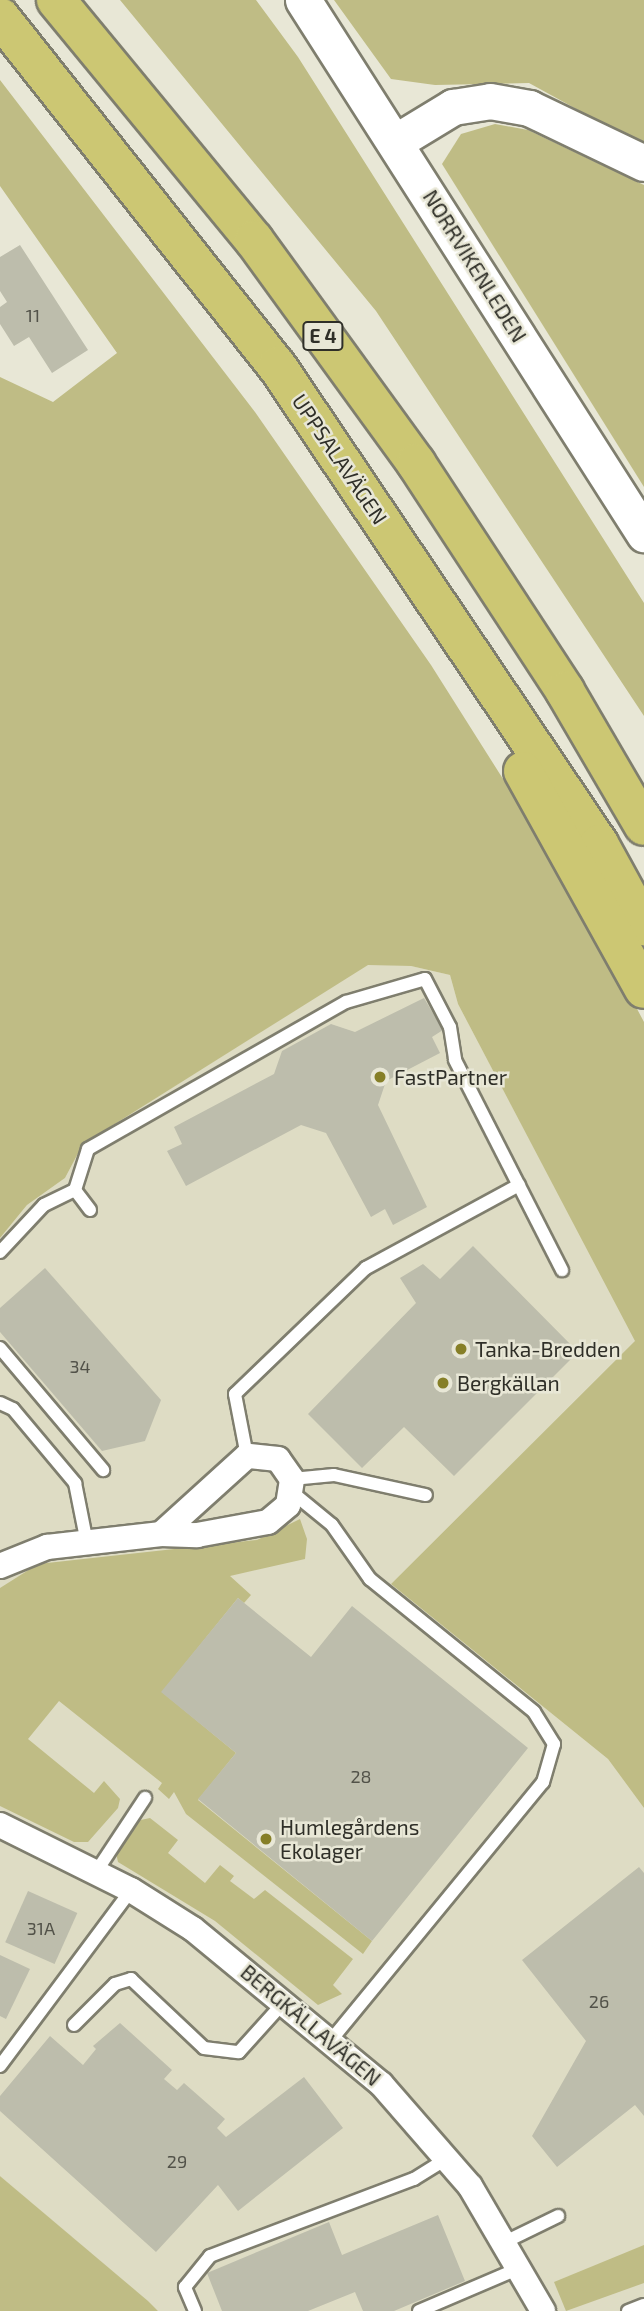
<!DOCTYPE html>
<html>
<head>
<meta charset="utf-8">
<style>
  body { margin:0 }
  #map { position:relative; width:644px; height:2311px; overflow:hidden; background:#e8e7d6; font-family:"Exo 2",sans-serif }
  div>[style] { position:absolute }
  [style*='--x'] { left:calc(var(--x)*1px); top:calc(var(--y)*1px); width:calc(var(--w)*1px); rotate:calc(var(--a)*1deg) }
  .built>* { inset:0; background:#dedcc4 }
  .green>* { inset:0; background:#bfbc85 }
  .building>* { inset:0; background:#bdbdac; transform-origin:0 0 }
  .roads { filter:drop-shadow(2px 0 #7f7e6e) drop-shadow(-2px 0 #7f7e6e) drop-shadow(0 2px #7f7e6e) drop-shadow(0 -2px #7f7e6e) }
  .lane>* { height:12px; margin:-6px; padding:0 6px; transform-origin:6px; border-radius:6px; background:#fff }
  .street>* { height:24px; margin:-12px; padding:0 12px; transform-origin:12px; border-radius:12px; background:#fff }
  .secondary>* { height:35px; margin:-17.5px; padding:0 17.5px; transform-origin:17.5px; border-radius:17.5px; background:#fff }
  .highway>* { height:38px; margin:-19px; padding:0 19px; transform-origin:19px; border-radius:19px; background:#ccc773 }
  .dots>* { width:19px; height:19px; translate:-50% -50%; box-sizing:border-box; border:4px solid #e8e7d6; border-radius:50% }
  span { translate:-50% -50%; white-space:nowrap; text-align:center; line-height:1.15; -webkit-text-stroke:5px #e8e7d6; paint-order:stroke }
  .number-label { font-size:18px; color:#525249 }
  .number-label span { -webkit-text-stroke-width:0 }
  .shield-label span { padding:2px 5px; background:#e8e7d6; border:2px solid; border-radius:5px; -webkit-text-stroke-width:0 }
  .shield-label { font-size:19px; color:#2f2f28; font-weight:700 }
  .street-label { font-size:21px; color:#2f2f28 }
  .poi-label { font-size:21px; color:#2f2f28 }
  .left { translate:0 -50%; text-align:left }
</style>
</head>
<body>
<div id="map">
  <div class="built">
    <div style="clip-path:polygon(368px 964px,411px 966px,450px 975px,458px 1004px,636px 1341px,391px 1584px,608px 1759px,644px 1808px,644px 2311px,158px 2311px,0 2176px,0 1238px,27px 1205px,65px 1178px,83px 1144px)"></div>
  </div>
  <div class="green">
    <div style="clip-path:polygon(120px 0,256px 0,298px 57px,644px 603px,644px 716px,376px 311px)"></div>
    <div style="clip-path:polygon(334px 0,644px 0,644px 146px,529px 83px,435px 85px,391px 79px)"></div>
    <div style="clip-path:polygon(0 80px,255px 412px,431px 665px,577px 896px,644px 1022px,644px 1808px,608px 1759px,391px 1584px,635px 1341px,458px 1004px,450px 975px,411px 966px,368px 965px,83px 1144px,65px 1178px,27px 1205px,0 1238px,0 377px,53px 402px,117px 353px,0 186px)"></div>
    <div style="clip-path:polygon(495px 124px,528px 130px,644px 185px,644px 487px,442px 164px,461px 134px)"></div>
    <div style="clip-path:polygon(300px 1519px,307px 1539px,305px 1559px,230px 1576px,251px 1595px,244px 1603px,238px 1598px,162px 1692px,236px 1753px,198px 1800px,372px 1941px,363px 1954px,186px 1814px,174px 1792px,169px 1799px,158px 1789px,162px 1783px,59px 1701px,28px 1739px,94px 1793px,104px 1781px,120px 1799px,118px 1808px,88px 1842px,74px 1842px,0 1806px,0 1588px,38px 1564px,257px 1540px)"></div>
    <div style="clip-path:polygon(150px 1818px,178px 1840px,168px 1853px,205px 1883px,220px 1865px,234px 1876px,230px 1881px,254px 1899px,265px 1890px,353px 1959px,333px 1985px,342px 1994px,318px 2005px,215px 1921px,118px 1862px,114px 1844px,136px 1821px)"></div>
    <div style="clip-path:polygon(0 2176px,148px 2301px,158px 2311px,0 2311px)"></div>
    <div style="clip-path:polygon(644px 2245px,644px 2283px,566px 2311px,554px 2282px)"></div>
  </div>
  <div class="building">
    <div style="clip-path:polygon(20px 245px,88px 350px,52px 373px,29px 337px,14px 346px,0 324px,0 307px,7px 302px,0 291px,0 257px)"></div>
    <div style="clip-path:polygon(424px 998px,443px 1030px,432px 1037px,440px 1053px,386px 1081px,378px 1105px,427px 1207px,393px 1225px,385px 1209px,371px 1217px,326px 1133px,301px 1125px,186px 1186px,167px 1151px,182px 1144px,174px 1127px,274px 1074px,282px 1051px,331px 1024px,355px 1032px)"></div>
    <div style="clip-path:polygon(473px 1246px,578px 1352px,454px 1476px,404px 1427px,362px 1468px,308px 1414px,416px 1303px,400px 1278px,423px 1264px,440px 1279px)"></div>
    <div style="clip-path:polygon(45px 1268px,161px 1400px,145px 1441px,102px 1451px,0 1332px,0 1308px)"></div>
    <div style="clip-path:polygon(238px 1598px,311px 1657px,352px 1606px,528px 1748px,372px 1941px,198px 1799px,236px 1753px,161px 1692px)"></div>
    <div style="clip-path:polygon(639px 1867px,644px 1873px,644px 2116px,635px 2105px,557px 2167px,532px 2136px,586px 2041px,522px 1960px)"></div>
    <div style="left:28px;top:1891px;width:54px;height:56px;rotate:24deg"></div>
    <div style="clip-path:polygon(0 1955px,30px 1969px,6px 2019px,0 2016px)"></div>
    <div style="clip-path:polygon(120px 2023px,172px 2070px,164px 2079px,177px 2090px,184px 2083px,225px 2119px,217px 2128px,226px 2137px,304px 2077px,343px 2128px,238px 2211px,218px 2185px,156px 2252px,0 2111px,0 2096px,50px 2036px,83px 2065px,96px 2049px,93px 2046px)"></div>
    <div style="clip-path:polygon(438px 2215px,465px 2281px,394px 2311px,363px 2311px,355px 2292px,308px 2311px,222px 2311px,207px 2273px,329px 2222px,342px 2255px)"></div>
  </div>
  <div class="roads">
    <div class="lane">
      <div style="--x:75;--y:1190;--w:43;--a:-72.4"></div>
      <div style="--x:88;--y:1149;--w:297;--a:-29.7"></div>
      <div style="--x:346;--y:1002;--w:82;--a:-16.2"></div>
      <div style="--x:425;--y:979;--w:54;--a:62.5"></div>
      <div style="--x:450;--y:1027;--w:33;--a:81"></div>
      <div style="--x:455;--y:1060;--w:236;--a:63"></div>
      <div style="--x:0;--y:1252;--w:64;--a:-46.9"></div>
      <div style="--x:44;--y:1205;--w:34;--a:-26"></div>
      <div style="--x:75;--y:1190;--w:25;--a:53"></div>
      <div style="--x:0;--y:1348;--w:160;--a:49.8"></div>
      <div style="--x:0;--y:1403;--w:14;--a:25"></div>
      <div style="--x:13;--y:1409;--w:97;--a:50"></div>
      <div style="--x:75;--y:1483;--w:61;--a:78.7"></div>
      <div style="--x:247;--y:1456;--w:63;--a:-101"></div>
      <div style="--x:235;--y:1394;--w:182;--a:-43.9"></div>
      <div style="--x:366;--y:1268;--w:174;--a:-28.5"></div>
      <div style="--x:292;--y:1479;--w:42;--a:-5.4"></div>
      <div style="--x:334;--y:1475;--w:94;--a:12.3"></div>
      <div style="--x:293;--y:1493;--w:50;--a:39.4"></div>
      <div style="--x:332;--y:1525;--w:66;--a:54.9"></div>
      <div style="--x:370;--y:1579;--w:211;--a:39"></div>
      <div style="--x:534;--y:1712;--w:38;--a:58"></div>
      <div style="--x:554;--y:1744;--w:40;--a:106"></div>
      <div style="--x:543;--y:1782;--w:334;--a:129.4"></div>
      <div style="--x:96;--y:1872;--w:89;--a:-56.5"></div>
      <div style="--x:74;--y:2025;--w:58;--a:-45"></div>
      <div style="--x:115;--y:1984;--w:17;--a:-17"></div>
      <div style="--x:131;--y:1979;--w:100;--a:43.4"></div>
      <div style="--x:204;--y:2048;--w:35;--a:7"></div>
      <div style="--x:239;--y:2052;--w:69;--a:-48"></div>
      <div style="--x:0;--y:2066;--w:219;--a:-53.3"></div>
      <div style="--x:507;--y:2241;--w:57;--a:-26.1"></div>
      <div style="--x:195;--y:2311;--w:26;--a:-113"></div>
      <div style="--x:185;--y:2287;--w:40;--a:-51"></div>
      <div style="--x:210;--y:2256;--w:218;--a:-20.7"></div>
      <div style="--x:414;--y:2179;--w:40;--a:-32"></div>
      <div style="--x:419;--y:2311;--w:112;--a:-23.1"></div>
      <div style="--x:628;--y:2311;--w:17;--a:-21"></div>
    </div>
    <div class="street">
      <div style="--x:0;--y:1566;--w:51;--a:-22"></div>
      <div style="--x:47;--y:1547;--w:115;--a:-6.5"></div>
      <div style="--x:161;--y:1534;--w:36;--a:2"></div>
      <div style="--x:197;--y:1535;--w:72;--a:-10.4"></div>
      <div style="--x:268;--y:1522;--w:26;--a:-40"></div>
      <div style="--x:288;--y:1505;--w:26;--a:-81"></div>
      <div style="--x:292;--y:1479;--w:24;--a:-125"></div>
      <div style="--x:278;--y:1459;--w:31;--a:-174"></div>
      <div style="--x:247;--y:1456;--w:116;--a:137.8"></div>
      <div style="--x:0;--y:1825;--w:146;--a:26.4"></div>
      <div style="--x:131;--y:1890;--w:73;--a:32.2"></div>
      <div style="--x:193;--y:1929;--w:244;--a:39.5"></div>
      <div style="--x:381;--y:2084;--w:135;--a:48.9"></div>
      <div style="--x:470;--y:2186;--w:145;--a:59.7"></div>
    </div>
    <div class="secondary">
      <div style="--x:303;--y:0;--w:634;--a:57.44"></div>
      <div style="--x:397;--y:141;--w:66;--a:-31.3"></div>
      <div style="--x:453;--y:107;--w:37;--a:-9"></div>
      <div style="--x:490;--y:101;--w:40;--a:10"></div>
      <div style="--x:529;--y:108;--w:127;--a:25.6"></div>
    </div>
    <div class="highway">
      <div style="--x:56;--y:0;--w:311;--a:50.5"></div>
      <div style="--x:254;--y:240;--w:276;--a:54"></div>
      <div style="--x:416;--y:463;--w:272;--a:56.8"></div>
      <div style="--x:565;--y:691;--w:156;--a:59.7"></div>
      <div style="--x:0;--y:17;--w:446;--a:51.6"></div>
      <div style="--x:277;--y:366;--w:576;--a:56.03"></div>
      <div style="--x:599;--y:844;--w:94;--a:61.2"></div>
      <div style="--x:523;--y:771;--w:249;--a:61"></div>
    </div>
  </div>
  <div class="dots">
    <div style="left:380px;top:1077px;background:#867f27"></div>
    <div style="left:461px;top:1349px;background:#867f27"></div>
    <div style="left:443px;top:1383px;background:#867f27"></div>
    <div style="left:266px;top:1839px;background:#867f27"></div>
  </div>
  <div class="number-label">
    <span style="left:33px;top:315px">11</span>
    <span style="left:80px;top:1366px">34</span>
    <span style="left:361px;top:1776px">28</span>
    <span style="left:41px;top:1928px">31A</span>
    <span style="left:599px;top:2001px">26</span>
    <span style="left:177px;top:2161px">29</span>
  </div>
  <div class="shield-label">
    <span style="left:323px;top:336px">E 4</span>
  </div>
  <div class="street-label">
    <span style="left:475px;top:266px;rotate:58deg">NORRVIKENLEDEN</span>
    <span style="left:340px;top:459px;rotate:56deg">UPPSALAVÄGEN</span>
    <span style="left:311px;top:2025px;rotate:40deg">BERGKÄLLAVÄGEN</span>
  </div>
  <div class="poi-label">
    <span class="left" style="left:394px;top:1077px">FastPartner</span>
    <span class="left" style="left:475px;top:1349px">Tanka-Bredden</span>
    <span class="left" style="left:457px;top:1383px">Bergkällan</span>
    <span class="left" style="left:280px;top:1839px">Humlegårdens<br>Ekolager</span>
  </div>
</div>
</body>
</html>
